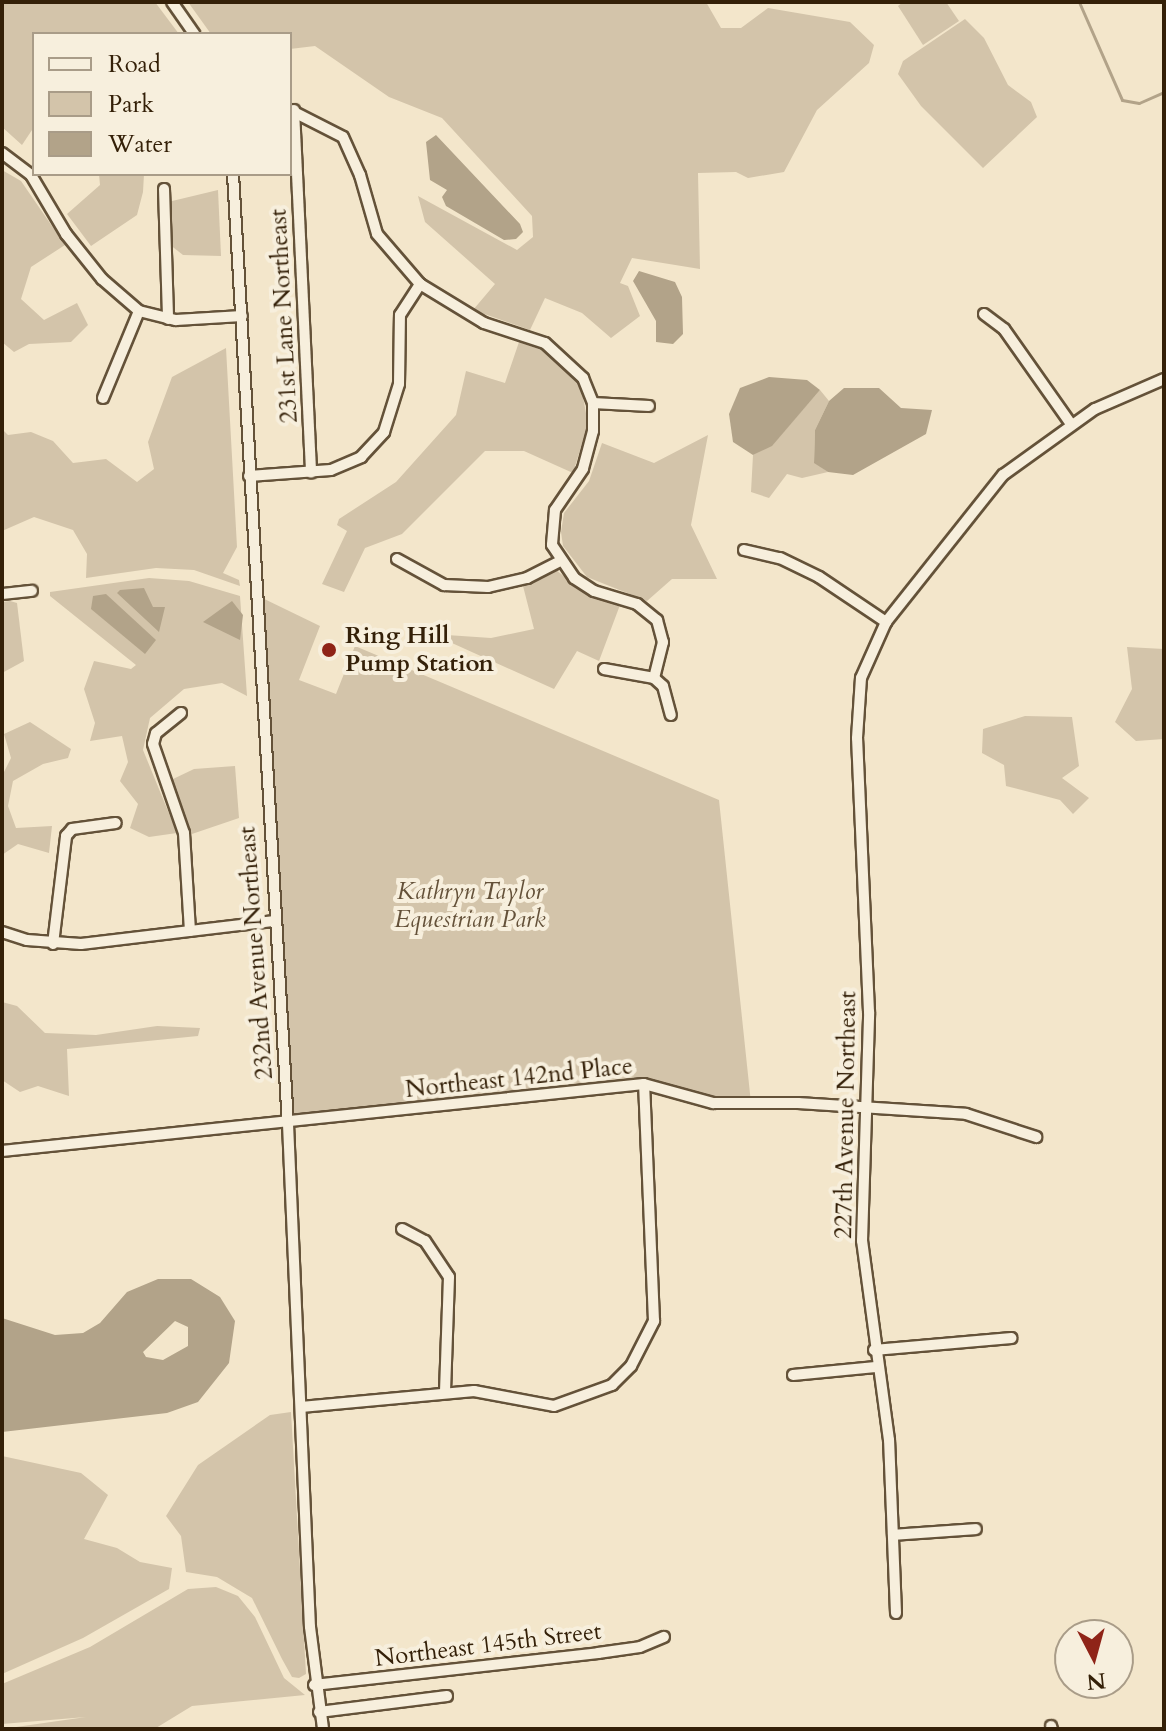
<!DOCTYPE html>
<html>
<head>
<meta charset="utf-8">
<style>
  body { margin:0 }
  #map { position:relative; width:1166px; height:1731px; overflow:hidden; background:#f3e6cb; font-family:Cardo,serif }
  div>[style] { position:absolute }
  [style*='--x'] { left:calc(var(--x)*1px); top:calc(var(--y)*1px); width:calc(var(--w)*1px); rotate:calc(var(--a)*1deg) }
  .green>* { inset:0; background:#d3c4aa }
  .water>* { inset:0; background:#b2a389 }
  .stream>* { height:3px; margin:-1.5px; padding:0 1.5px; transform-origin:1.5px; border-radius:1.5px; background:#b2a389 }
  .roads { filter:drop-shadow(2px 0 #645239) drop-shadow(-2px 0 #645239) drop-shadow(0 2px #645239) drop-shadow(0 -2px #645239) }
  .minor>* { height:10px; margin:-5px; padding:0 5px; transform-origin:5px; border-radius:5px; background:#f7efdd }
  .dots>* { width:22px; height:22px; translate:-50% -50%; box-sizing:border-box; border:4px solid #f7efdd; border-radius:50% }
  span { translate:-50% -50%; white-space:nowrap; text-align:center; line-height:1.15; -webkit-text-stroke:8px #f7efdd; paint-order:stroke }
  .street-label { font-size:24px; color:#342008 }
  .poi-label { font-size:24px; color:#342008; font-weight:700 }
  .left { translate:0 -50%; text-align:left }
  .park-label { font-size:24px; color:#645139; font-style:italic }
  .frame { position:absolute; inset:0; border:4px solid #342008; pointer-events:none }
  .legend { position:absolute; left:32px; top:32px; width:260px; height:144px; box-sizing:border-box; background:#f7efdd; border:2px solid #a99c88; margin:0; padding:10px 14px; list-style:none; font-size:24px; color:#342008 }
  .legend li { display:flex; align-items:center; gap:16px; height:40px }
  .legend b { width:40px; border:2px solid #a99c88 }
  .north { position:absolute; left:1054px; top:1619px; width:80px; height:80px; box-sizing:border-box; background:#f7efdd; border:2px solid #a99c88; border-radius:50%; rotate:174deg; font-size:22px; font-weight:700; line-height:32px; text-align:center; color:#342008 }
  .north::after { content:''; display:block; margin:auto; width:28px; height:36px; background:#8f2418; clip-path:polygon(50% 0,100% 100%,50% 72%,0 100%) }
</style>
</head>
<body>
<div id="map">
  <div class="green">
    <div style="clip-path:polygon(2px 2px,155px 2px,179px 34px,34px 34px,34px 127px,22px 145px,2px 127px)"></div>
    <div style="clip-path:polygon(188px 2px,706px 2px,721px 28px,741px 28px,768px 8px,850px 22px,874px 45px,869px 63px,817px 110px,784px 172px,748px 178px,736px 172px,698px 173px,700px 269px,632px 258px,620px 283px,628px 286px,640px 316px,611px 338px,582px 313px,545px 298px,530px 330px,473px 310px,495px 284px,425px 222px,418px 196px,517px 250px,533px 237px,532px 216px,442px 118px,389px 97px,315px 46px,290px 49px,290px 34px,211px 34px)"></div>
    <div style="clip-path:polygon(903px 2px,946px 2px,959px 21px,923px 45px,898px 6px)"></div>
    <div style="clip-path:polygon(965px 19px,984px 38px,1008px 85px,1031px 102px,1037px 117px,983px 168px,921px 106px,898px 74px,903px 61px)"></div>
    <div style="clip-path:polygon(2px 170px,21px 181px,65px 245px,31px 267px,21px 299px,44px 320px,77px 303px,88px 325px,71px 342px,29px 344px,14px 352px,2px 342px)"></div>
    <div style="clip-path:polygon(99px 174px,144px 174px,143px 192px,137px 215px,91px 246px,67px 214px,100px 185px)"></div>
    <div style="clip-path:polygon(218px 190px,221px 256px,183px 255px,169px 244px,168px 202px)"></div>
    <div style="clip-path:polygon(519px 342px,552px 353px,580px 381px,588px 424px,573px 473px,524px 451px,485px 451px,402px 534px,365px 548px,344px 592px,322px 584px,347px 531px,337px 525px,339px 519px,396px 482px,456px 415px,466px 371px,505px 383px)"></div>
    <div style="clip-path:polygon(226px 348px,237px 547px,223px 573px,239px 580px,240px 586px,194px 570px,156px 568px,86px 578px,87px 554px,73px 530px,34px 517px,2px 531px,2px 429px,8px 435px,31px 432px,53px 441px,73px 463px,106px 459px,137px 482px,154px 469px,148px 442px,172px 377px)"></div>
    <div style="clip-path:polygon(820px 390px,829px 401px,815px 430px,814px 462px,828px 472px,802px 478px,787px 474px,769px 498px,751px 492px,753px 455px,772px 445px)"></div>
    <div style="clip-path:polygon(708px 435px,691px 525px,717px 579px,672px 579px,647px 601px,587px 577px,563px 546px,561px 532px,564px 513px,589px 481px,602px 443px,654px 463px)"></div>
    <div style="clip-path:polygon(555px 569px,578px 588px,620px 605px,599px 661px,577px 651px,554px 689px,432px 634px,491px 638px,534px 629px,523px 586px)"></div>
    <div style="clip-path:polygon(149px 578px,189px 581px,240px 596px,247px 696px,222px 683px,184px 689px,150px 718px,143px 750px,177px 833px,149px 837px,130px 828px,138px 804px,120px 781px,128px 762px,122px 736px,90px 741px,95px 723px,84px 689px,94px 661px,131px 669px,136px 665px,50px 596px,50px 592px)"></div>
    <div style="clip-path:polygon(254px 594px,320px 626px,299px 680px,336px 694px,355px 646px,719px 800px,751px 1103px,713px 1103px,644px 1084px,288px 1124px)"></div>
    <div style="clip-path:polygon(10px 601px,17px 603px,24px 661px,2px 673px,2px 602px)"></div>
    <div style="clip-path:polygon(1127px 647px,1164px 649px,1164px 739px,1136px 741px,1115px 722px,1132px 689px)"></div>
    <div style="clip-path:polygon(1025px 716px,1072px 717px,1079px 766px,1062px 778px,1089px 798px,1073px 814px,1060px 800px,1006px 786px,1004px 765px,982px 753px,983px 729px)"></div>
    <div style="clip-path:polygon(30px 722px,71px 749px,68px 758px,43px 764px,13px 781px,8px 806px,16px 828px,52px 826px,49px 853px,18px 844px,2px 855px,2px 776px,11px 758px,4px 734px)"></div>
    <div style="clip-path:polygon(235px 766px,239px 818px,189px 835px,171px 780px,194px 769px)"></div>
    <div style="clip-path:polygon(2px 1002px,17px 1006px,45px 1033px,96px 1035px,157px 1026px,200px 1028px,198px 1036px,67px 1049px,69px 1096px,38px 1086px,20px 1092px,2px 1080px)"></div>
    <div style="clip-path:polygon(291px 1412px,306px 1674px,299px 1678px,292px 1677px,282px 1659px,252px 1598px,217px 1577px,186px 1572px,181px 1536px,166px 1516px,198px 1465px,270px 1415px)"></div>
    <div style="clip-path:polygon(2px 1456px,81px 1473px,108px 1495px,84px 1539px,117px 1548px,140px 1562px,172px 1568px,169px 1589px,83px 1638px,2px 1674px)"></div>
    <div style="clip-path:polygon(216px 1587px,238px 1596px,255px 1617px,284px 1678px,305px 1695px,192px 1706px,156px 1728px,143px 1729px,2px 1729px,86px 1717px,2px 1724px,2px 1684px,90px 1647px,188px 1589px)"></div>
  </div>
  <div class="water">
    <div style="clip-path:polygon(436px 135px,520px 224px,523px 232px,516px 239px,504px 240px,446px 206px,442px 197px,447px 190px,430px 180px,426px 142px)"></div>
    <div style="clip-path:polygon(639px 271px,675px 282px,682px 297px,683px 334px,673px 344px,656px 342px,656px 321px,633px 281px)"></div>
    <div style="clip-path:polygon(769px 377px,807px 380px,820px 390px,772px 446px,753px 455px,733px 442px,729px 414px,740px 388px)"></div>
    <div style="clip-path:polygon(844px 388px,879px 388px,901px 408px,932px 410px,926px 434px,853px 475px,828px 472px,814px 463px,815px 430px,829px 401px)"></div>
    <div style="clip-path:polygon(120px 590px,144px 588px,153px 607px,165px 607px,159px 632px,117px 593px)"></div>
    <div style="clip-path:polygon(106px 594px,156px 640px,145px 654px,91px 609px,93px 596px)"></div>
    <div style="clip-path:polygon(232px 601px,243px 615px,240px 640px,203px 622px)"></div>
    <div style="clip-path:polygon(evenodd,158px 1279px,191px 1279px,220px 1297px,235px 1321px,229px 1363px,198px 1402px,167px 1413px,2px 1432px,2px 1318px,55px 1335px,83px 1333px,100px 1323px,127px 1292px,158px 1279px,175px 1321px,188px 1327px,188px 1346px,163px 1360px,146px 1357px,143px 1352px,175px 1321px)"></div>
  </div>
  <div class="stream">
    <div style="--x:1079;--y:2;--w:107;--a:66.3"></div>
    <div style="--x:1122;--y:100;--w:17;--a:10"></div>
    <div style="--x:1139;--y:103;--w:27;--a:-24"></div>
  </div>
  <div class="roads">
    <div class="minor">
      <div style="--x:172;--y:2;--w:39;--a:55"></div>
      <div style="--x:290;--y:110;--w:59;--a:27"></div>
      <div style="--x:343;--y:137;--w:42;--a:65.9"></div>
      <div style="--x:360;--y:175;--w:61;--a:73.9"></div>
      <div style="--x:377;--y:234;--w:66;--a:49.3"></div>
      <div style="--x:420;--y:284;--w:75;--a:31.4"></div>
      <div style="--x:484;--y:323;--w:64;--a:18.2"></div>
      <div style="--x:545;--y:343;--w:52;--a:42.6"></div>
      <div style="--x:583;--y:378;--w:27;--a:68"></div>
      <div style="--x:593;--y:403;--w:28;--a:90"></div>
      <div style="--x:593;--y:431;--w:39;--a:105"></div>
      <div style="--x:583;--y:469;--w:50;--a:124.3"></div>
      <div style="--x:555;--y:510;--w:35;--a:95"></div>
      <div style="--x:552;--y:545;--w:40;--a:56"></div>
      <div style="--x:574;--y:578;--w:24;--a:33"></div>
      <div style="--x:594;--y:591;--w:45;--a:16.8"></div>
      <div style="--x:637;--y:604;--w:26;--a:39"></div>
      <div style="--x:657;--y:620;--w:23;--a:75"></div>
      <div style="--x:663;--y:642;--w:37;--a:104"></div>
      <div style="--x:294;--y:110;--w:363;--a:87.3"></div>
      <div style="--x:2;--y:153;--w:36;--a:37"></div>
      <div style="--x:31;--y:175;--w:69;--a:59.3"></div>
      <div style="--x:66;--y:234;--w:58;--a:51.3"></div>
      <div style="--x:102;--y:279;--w:49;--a:40.9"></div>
      <div style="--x:139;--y:311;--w:38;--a:14"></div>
      <div style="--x:176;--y:320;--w:66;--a:-3.5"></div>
      <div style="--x:233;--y:174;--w:952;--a:86.69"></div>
      <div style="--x:288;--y:1124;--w:503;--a:87.5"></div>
      <div style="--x:310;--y:1627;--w:103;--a:82.7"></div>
      <div style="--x:164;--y:189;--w:130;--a:88.2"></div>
      <div style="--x:984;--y:314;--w:25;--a:37"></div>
      <div style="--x:1004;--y:329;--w:116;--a:54.8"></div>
      <div style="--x:103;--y:398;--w:94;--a:-67.5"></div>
      <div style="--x:593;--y:403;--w:56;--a:3.1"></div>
      <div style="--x:249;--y:476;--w:82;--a:-4.2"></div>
      <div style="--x:331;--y:470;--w:33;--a:-23"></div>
      <div style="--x:361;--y:457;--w:34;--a:-47"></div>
      <div style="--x:384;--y:432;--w:50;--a:-72.6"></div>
      <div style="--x:399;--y:384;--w:69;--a:-89.2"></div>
      <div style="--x:400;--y:315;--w:37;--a:-57"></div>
      <div style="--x:744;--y:550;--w:37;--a:13"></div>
      <div style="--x:780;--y:558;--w:43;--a:26"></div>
      <div style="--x:819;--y:577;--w:81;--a:33.9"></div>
      <div style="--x:397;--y:559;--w:54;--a:29"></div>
      <div style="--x:444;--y:585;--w:44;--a:2.6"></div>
      <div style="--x:488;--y:587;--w:40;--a:-13"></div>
      <div style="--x:527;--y:578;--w:36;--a:-27"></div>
      <div style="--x:2;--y:594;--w:30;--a:-6"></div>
      <div style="--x:604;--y:669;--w:51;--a:10.2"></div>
      <div style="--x:654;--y:678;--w:12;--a:42"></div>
      <div style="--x:663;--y:686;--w:30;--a:75"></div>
      <div style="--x:181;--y:713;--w:32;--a:141"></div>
      <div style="--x:156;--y:733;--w:11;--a:105"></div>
      <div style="--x:153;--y:744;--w:94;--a:70.8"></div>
      <div style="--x:184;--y:833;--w:98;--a:86.5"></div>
      <div style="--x:2;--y:932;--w:26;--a:18"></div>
      <div style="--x:27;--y:940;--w:54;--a:4.2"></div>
      <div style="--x:81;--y:944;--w:193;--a:-6.8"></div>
      <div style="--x:53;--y:944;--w:109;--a:-83.1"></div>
      <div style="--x:66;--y:836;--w:9;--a:-49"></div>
      <div style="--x:72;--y:829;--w:44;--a:-7.8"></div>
      <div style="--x:2;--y:1151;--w:645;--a:-5.96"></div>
      <div style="--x:644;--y:1084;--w:72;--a:15.4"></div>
      <div style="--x:713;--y:1103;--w:85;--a:0"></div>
      <div style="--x:798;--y:1103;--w:168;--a:3.7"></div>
      <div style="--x:966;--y:1114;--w:74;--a:18.2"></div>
      <div style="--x:402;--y:1229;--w:26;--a:28"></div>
      <div style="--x:425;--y:1241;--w:43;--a:56.3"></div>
      <div style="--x:449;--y:1277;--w:115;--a:92"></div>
      <div style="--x:874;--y:1350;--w:138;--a:-5"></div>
      <div style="--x:793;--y:1375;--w:83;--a:-5.5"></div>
      <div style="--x:301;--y:1407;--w:174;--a:-5.3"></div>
      <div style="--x:474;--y:1391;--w:81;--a:10.6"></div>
      <div style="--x:554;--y:1406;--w:62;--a:-19.9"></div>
      <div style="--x:612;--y:1385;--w:27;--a:-45"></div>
      <div style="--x:631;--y:1366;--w:51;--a:-62.9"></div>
      <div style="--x:654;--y:1321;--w:237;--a:-92.4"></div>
      <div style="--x:893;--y:1535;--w:83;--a:-4.1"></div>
      <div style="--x:896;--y:1613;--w:173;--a:-92.3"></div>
      <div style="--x:889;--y:1440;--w:201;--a:-97.7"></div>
      <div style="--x:862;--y:1241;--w:229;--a:-88.2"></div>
      <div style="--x:869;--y:1012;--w:274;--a:-92.5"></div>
      <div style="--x:857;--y:738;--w:60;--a:-86.2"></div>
      <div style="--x:861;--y:678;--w:61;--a:-65.9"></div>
      <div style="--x:886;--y:622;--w:188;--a:-51.5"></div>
      <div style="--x:1003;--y:475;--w:113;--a:-35.7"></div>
      <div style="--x:1095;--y:409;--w:75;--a:-23.5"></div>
      <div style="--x:314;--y:1685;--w:286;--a:-6.4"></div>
      <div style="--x:598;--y:1653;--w:42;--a:-8.1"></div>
      <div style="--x:640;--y:1647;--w:26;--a:-23"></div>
      <div style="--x:319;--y:1712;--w:129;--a:-7.1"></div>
      <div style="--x:1051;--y:1726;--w:3;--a:72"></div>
    </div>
  </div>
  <div class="dots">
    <div style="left:329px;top:650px;background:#8f2418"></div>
  </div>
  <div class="street-label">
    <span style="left:284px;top:316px;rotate:-93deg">231st Lane Northeast</span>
    <span style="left:256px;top:953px;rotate:-94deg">232nd Avenue Northeast</span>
    <span style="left:519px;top:1078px;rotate:-6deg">Northeast 142nd Place</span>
    <span style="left:846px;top:1115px;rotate:-89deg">227th Avenue Northeast</span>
    <span style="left:488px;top:1645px;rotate:-7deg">Northeast 145th Street</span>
  </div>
  <div class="poi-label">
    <span class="left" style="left:345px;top:650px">Ring Hill<br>Pump Station</span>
  </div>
  <div class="park-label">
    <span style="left:470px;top:906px">Kathryn Taylor<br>Equestrian Park</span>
  </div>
  <div class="frame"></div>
  <ul class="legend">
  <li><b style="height:10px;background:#f7efdd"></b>Road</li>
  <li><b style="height:22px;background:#d3c4aa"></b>Park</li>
  <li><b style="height:22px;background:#b2a389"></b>Water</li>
  </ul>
  <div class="north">N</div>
</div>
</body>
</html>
